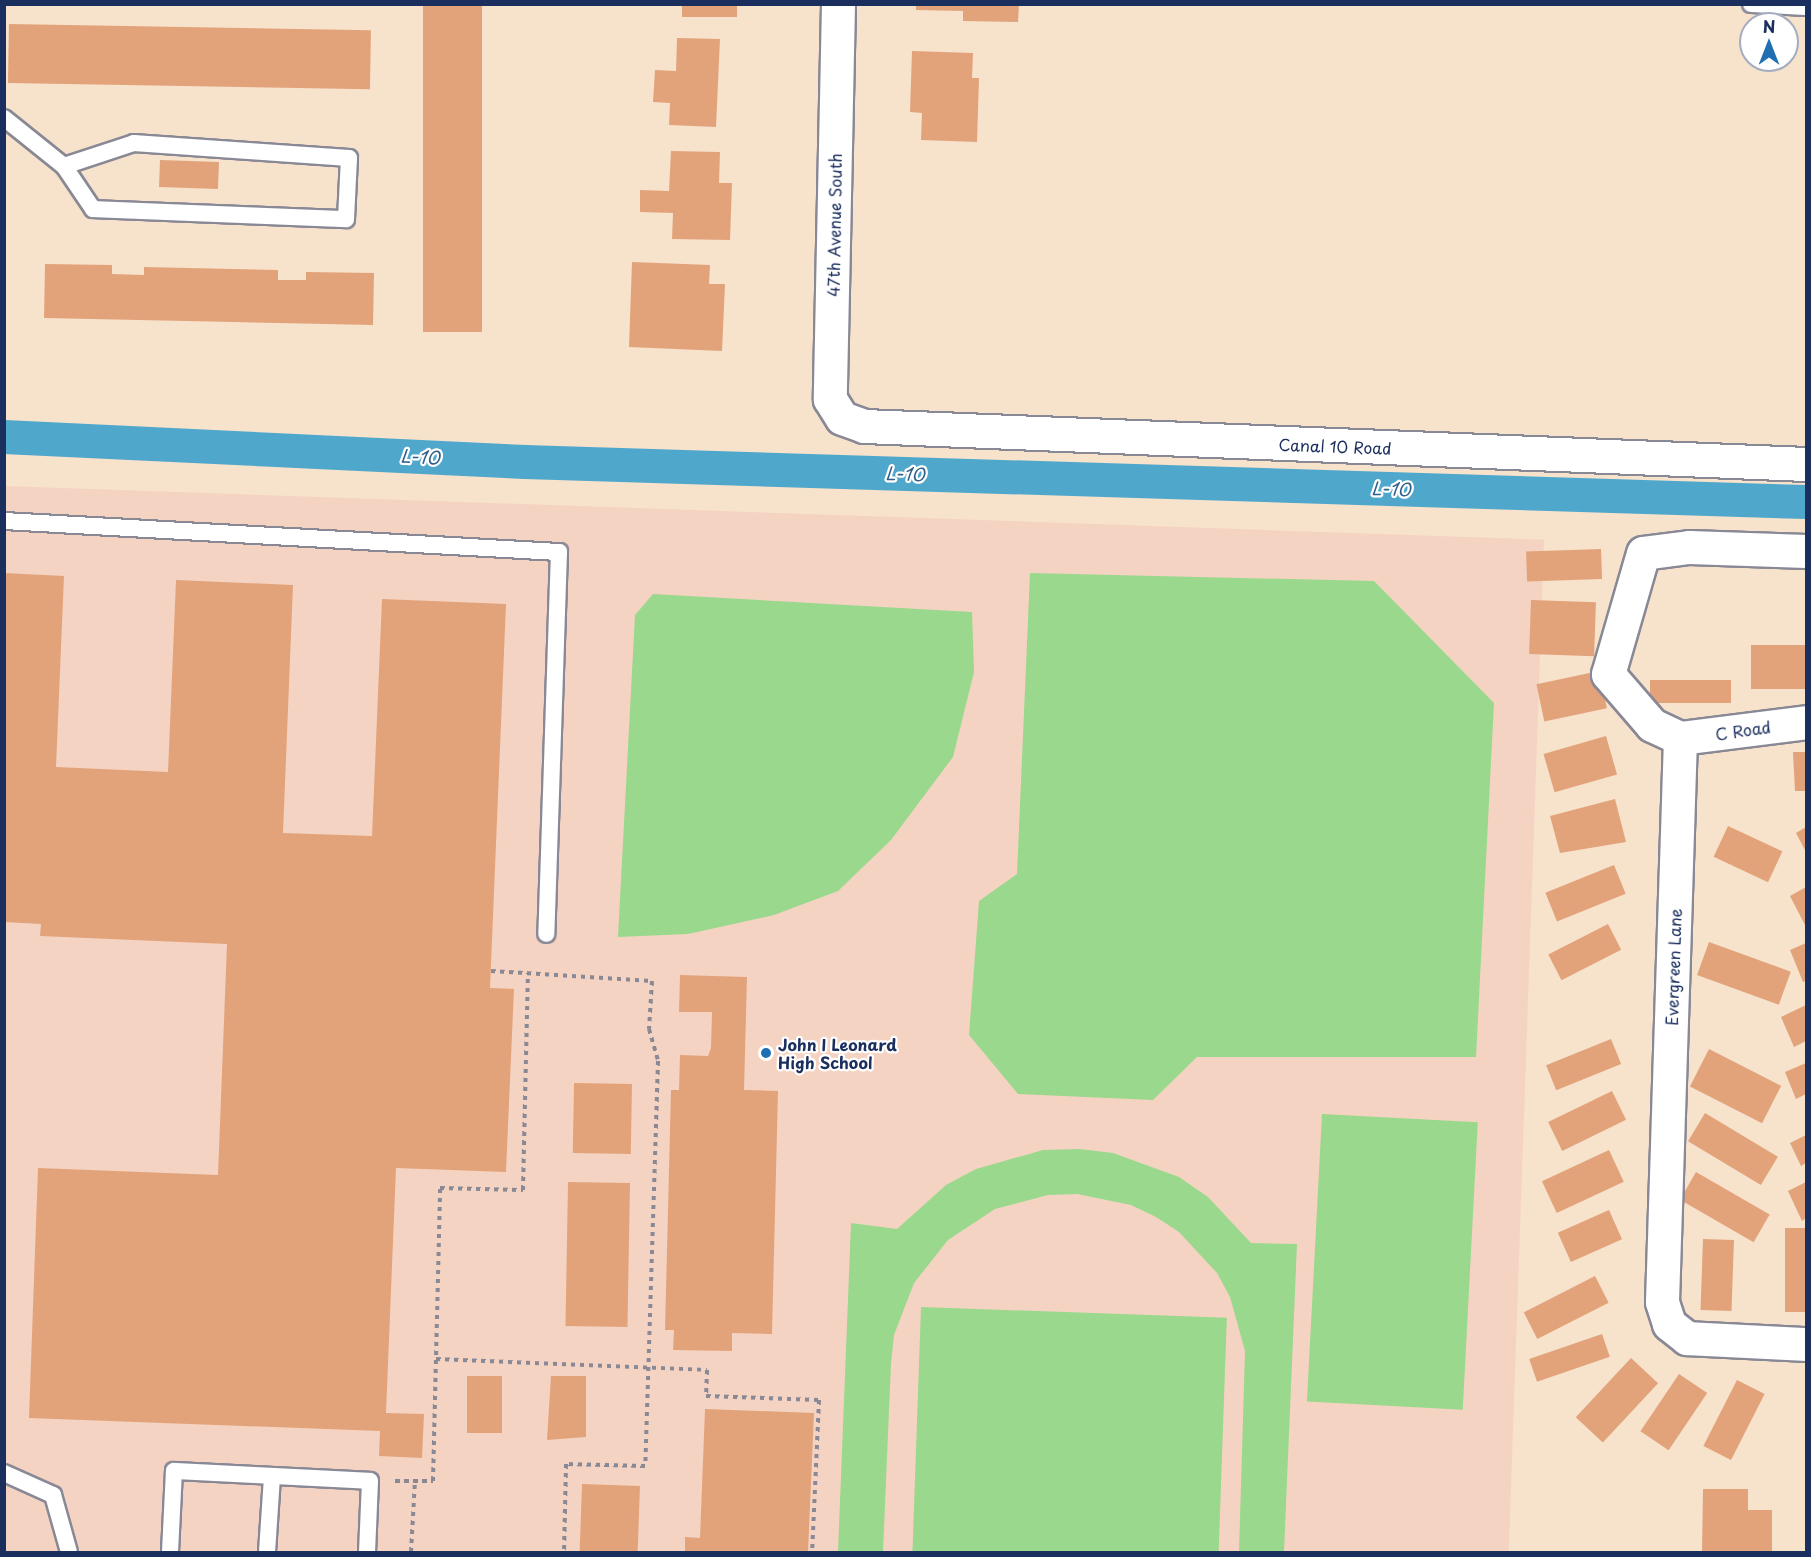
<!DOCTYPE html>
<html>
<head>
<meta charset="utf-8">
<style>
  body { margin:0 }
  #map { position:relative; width:1811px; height:1557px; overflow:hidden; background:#f7e2cc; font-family:"Playpen Sans",sans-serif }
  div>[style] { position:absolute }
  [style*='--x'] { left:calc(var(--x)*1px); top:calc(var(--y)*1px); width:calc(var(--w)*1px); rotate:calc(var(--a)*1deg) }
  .built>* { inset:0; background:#f5d3c2; transform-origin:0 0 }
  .green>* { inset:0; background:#9ad88d; transform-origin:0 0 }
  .canal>* { height:34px; margin:-17px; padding:0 17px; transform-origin:17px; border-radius:17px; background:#4fa8cc }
  .building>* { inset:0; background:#e2a37b; transform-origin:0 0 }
  .path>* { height:4px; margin-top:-2px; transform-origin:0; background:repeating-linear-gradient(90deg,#898895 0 4.5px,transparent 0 9px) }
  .roads { filter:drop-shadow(2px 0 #898895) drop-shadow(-2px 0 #898895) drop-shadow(0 2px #898895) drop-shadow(0 -2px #898895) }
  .service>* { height:16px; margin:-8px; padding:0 8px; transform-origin:8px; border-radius:8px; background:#fff }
  .minor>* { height:33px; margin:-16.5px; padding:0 16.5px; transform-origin:16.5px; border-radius:16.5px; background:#fff }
  .dots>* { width:16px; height:16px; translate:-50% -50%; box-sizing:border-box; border:3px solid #fff; border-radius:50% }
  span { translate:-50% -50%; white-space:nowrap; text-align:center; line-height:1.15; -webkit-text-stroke:4.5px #fff; paint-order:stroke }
  .street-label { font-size:16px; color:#1b2f5e }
  .poi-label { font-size:16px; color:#1b2f5e; font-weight:700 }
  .left { translate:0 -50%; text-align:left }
  .water-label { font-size:18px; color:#305f8a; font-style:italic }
  .frame { position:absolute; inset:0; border:6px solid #1b2f5e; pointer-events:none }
  .north { position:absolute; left:1739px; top:12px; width:60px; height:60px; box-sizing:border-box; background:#fff; border:2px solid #a4acbf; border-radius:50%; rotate:0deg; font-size:16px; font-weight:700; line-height:24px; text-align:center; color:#1b2f5e }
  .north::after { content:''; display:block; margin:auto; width:21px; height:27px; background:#1f6fb2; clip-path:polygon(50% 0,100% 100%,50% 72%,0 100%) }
</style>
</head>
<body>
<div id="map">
  <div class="built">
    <div style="left:5px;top:486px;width:1540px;height:1066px;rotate:2deg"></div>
  </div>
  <div class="green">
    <div style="clip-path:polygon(1030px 573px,1374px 581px,1494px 703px,1476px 1057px,1197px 1057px,1153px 1100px,1018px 1094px,969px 1035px,979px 901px,1017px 874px)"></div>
    <div style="clip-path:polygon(653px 594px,972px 612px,974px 672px,953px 757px,891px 840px,838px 891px,774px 915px,688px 934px,618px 937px,635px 615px)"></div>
    <div style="left:1322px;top:1114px;width:156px;height:288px;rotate:3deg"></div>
    <div style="clip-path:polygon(1079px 1149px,1113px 1153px,1179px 1177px,1208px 1197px,1251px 1243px,1297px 1244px,1284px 1552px,1239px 1552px,1245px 1351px,1230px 1297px,1217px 1273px,1179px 1232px,1156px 1217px,1131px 1205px,1077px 1194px,1048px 1195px,995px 1209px,948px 1240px,914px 1283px,894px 1335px,891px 1363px,883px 1552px,838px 1552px,851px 1223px,897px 1229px,946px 1185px,976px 1169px,1043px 1150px)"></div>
    <div style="left:921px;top:1307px;width:306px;height:245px;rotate:2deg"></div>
  </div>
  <div class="canal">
    <div style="--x:4;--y:437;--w:522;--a:2.75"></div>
    <div style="--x:525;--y:462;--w:1282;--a:1.79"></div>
  </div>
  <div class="building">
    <div style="left:423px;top:4px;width:59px;height:328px"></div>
    <div style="left:682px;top:4px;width:55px;height:13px"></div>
    <div style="clip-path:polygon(916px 4px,1019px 4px,1018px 22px,963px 21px,963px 11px,916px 10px)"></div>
    <div style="left:9px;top:24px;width:362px;height:59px;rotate:1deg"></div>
    <div style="clip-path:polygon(677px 38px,720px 39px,716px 127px,669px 125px,670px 103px,653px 102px,655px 70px,676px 71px)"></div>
    <div style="clip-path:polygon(912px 51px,973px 53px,972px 78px,979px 78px,977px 142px,921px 140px,922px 113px,910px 112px)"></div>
    <div style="clip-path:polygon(671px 151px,720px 152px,719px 183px,732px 183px,730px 240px,672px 239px,673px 213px,640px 212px,640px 190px,669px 191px)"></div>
    <div style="left:160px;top:160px;width:59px;height:27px;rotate:2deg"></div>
    <div style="clip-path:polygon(632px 262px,710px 265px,709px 284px,725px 284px,722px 351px,629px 347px)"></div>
    <div style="clip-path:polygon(45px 264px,112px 265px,112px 274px,144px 275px,144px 267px,278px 270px,278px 280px,306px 280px,306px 272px,374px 273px,373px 325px,44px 318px)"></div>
    <div style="left:1601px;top:549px;width:30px;height:75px;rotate:88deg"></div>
    <div style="clip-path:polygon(4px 573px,64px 576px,56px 767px,168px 772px,176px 580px,293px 585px,283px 833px,372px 836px,382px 599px,506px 604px,490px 988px,514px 989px,506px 1172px,396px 1168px,386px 1413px,424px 1414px,422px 1458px,379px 1456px,380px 1431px,29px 1418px,38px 1168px,218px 1175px,227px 944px,40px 936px,41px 924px,4px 922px)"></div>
    <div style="left:1531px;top:600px;width:65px;height:54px;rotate:2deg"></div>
    <div style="left:1806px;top:645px;width:44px;height:55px;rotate:90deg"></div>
    <div style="left:1599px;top:671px;width:38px;height:64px;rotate:78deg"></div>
    <div style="left:1731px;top:680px;width:23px;height:81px;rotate:90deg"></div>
    <div style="left:1606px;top:736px;width:40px;height:65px;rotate:74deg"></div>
    <div style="clip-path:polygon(1793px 752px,1806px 752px,1806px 791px,1795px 791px)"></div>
    <div style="clip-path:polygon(1615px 799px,1626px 842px,1560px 853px,1550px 816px)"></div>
    <div style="left:1728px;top:826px;width:60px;height:34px;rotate:25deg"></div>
    <div style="clip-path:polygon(1806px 827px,1806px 852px,1796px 833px)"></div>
    <div style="left:1614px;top:865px;width:31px;height:74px;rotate:68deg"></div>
    <div style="clip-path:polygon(1806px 887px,1806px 927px,1790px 896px)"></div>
    <div style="left:1608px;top:924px;width:29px;height:67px;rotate:63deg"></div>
    <div style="left:1709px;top:942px;width:87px;height:35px;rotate:20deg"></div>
    <div style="clip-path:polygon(1806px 943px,1806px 981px,1803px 982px,1790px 950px)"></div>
    <div style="clip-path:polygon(680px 975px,747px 977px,744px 1090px,778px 1091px,772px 1334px,732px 1333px,732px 1351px,673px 1350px,674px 1330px,665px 1330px,671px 1090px,679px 1090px,680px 1055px,708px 1056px,711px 1048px,712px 1012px,679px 1012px)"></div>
    <div style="clip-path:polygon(1806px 1005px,1806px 1041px,1794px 1047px,1781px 1017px)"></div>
    <div style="left:1611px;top:1039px;width:27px;height:70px;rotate:68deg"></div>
    <div style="left:1709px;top:1049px;width:81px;height:42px;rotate:27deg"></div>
    <div style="clip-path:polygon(1806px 1063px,1806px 1094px,1796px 1099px,1785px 1072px)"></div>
    <div style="left:574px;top:1083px;width:58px;height:70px;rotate:1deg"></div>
    <div style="left:1612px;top:1091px;width:32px;height:71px;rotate:64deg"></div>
    <div style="left:1705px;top:1113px;width:85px;height:33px;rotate:31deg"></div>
    <div style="clip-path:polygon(1806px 1135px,1806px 1163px,1801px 1166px,1790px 1143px)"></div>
    <div style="left:1609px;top:1150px;width:35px;height:74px;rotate:65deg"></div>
    <div style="left:1696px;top:1172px;width:85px;height:32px;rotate:30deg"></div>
    <div style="left:568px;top:1182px;width:62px;height:144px;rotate:1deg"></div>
    <div style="clip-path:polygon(1806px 1182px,1806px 1218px,1802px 1221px,1788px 1191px)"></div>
    <div style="left:1609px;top:1210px;width:32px;height:56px;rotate:66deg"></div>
    <div style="left:1785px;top:1228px;width:21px;height:84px"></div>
    <div style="left:1703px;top:1239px;width:31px;height:71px;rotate:2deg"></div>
    <div style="left:1595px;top:1276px;width:30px;height:80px;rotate:63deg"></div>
    <div style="left:1602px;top:1334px;width:24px;height:77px;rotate:71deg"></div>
    <div style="left:1631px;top:1358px;width:37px;height:81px;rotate:43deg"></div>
    <div style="left:1679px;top:1374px;width:34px;height:69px;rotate:34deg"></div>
    <div style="left:467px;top:1376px;width:35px;height:57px"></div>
    <div style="clip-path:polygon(551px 1376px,586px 1376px,586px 1437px,547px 1440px)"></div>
    <div style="left:1737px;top:1380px;width:31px;height:74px;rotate:27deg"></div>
    <div style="clip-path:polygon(705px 1409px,814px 1413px,808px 1552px,685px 1552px,685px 1537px,700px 1538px)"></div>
    <div style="left:582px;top:1484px;width:58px;height:68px;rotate:2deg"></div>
    <div style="clip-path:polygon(1703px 1489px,1748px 1489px,1748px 1510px,1772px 1510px,1772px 1552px,1702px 1552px)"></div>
  </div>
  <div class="path">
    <div style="--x:491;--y:971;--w:161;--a:3.6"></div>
    <div style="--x:652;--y:981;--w:48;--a:93.6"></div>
    <div style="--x:649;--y:1029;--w:33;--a:74"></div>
    <div style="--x:658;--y:1061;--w:405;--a:91.8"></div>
    <div style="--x:645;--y:1466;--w:79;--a:-178.5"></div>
    <div style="--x:566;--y:1464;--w:88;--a:91.3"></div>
    <div style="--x:436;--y:1359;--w:271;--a:2.3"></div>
    <div style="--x:707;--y:1370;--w:26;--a:92"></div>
    <div style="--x:706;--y:1396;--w:113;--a:2"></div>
    <div style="--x:819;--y:1400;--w:152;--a:92.6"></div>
    <div style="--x:395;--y:1481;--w:38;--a:0"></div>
    <div style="--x:433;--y:1481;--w:293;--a:-88.6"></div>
    <div style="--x:440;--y:1188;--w:83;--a:1.4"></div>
    <div style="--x:523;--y:1190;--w:217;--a:-88.7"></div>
    <div style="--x:411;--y:1552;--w:71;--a:-86.8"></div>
  </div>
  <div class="roads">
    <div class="service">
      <div style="--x:1751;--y:4;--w:55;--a:3.1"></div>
      <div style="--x:4;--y:118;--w:77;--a:38.7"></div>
      <div style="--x:64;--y:166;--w:52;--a:56"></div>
      <div style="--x:93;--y:209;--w:253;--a:2.3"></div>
      <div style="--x:346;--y:219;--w:61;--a:-87.2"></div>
      <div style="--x:349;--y:158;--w:216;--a:-176"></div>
      <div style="--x:134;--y:143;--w:74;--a:161.8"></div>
      <div style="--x:4;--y:521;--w:556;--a:3.2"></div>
      <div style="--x:559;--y:552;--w:382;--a:91.9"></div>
      <div style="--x:4;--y:1473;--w:54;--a:24.2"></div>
      <div style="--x:53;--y:1495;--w:59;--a:74.3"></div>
      <div style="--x:170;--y:1552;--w:81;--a:-87.2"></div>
      <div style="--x:174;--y:1471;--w:196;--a:2.9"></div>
      <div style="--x:370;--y:1481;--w:71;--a:92.4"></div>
      <div style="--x:267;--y:1552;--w:75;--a:-86.2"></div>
    </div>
    <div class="minor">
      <div style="--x:838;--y:4;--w:395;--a:91.2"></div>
      <div style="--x:830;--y:399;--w:22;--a:58"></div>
      <div style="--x:842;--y:418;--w:23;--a:20"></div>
      <div style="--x:864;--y:426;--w:943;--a:2.31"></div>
      <div style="--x:1806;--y:551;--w:117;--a:-178"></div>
      <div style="--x:1689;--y:547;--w:46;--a:172.6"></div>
      <div style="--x:1643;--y:553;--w:126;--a:106.1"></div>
      <div style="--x:1608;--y:674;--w:67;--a:49.2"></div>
      <div style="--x:1652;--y:725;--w:31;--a:25"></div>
      <div style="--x:1680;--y:738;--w:564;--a:91.83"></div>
      <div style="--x:1662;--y:1302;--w:23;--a:72"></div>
      <div style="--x:1669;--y:1324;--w:23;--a:38"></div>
      <div style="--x:1687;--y:1338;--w:119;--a:2.9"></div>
      <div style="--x:1680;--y:738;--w:127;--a:-7.2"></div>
    </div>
  </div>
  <div class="dots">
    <div style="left:766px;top:1053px;background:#1f6fb2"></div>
  </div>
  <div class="street-label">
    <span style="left:834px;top:225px;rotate:-89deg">47th Avenue South</span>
    <span style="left:1335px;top:446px;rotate:2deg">Canal 10 Road</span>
    <span style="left:1743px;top:730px;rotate:-8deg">C Road</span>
    <span style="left:1673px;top:967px;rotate:-88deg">Evergreen Lane</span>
  </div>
  <div class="poi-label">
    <span class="left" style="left:778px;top:1053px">John I Leonard<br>High School</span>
  </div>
  <div class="water-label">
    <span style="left:420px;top:457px;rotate:3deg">L-10</span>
    <span style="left:905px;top:474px;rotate:2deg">L-10</span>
    <span style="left:1391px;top:489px;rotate:2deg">L-10</span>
  </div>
  <div class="frame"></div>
  <div class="north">N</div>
</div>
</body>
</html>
